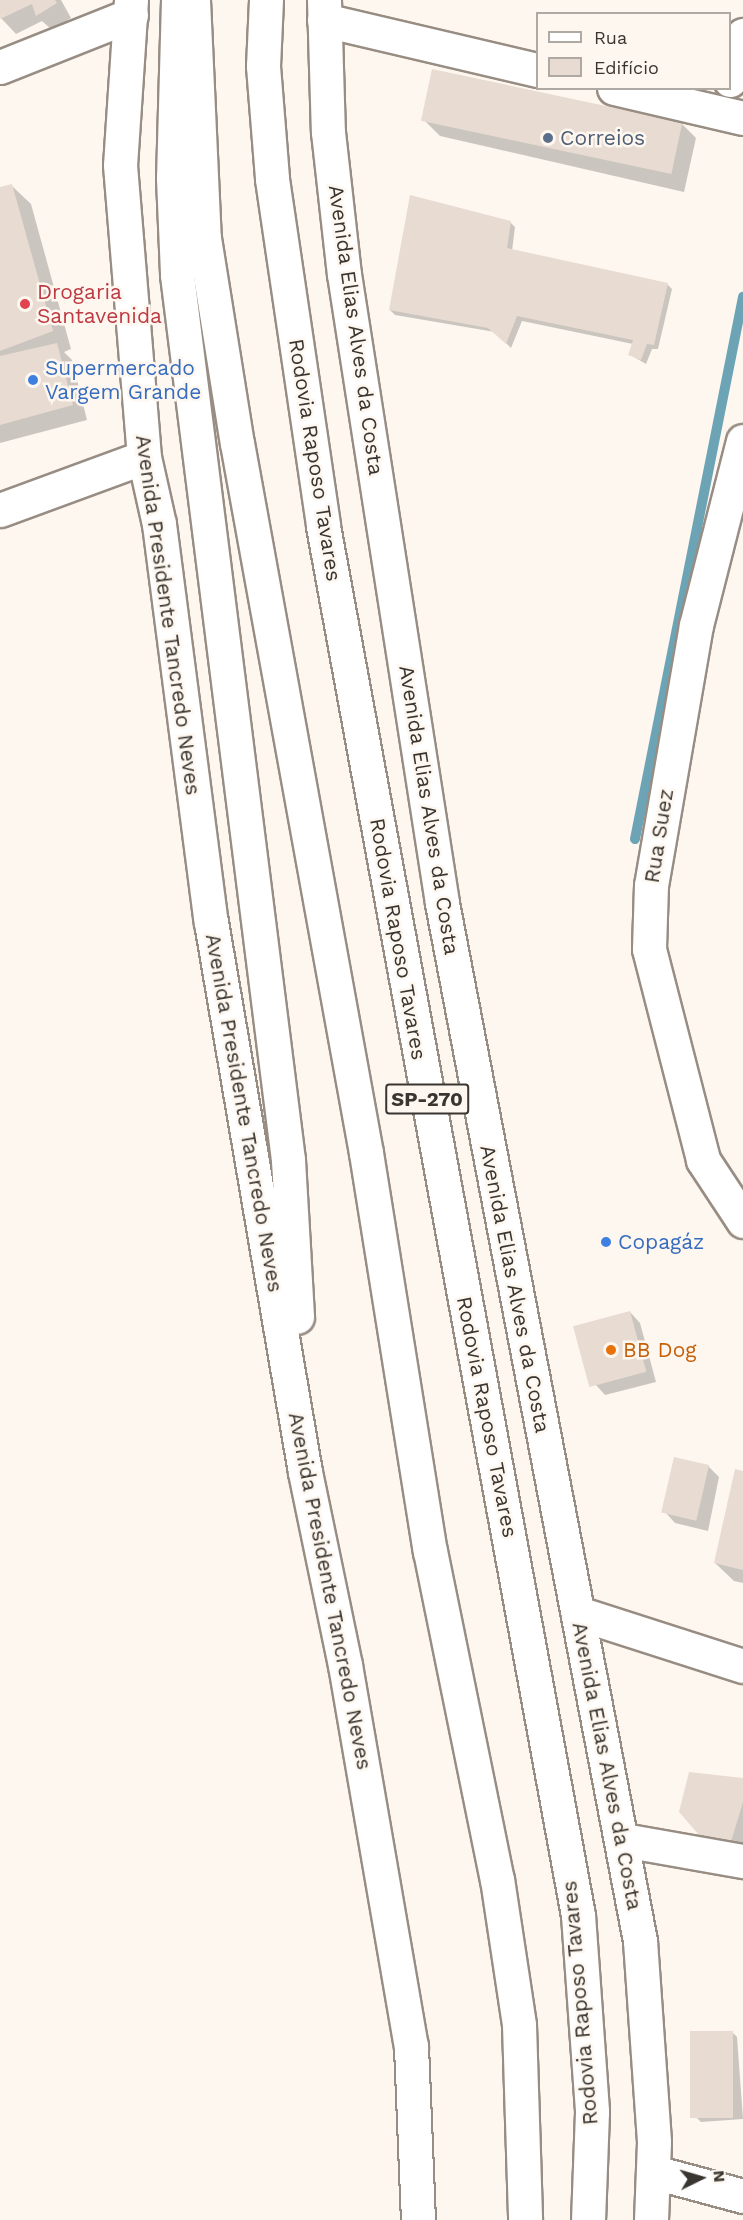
<!DOCTYPE html>
<html>
<head>
<meta charset="utf-8">
<style>
  body { margin:0 }
  #map { position:relative; width:743px; height:2220px; overflow:hidden; background:#fef7f0; font-family:"Work Sans",sans-serif }
  div>[style] { position:absolute }
  [style*='--x'] { left:calc(var(--x)*1px); top:calc(var(--y)*1px); width:calc(var(--w)*1px); rotate:calc(var(--a)*1deg) }
  .shadow>* { inset:0; background:#0003 }
  .stream>* { height:10px; margin:-5px; padding:0 5px; transform-origin:5px; border-radius:5px; background:#6ca4b5 }
  .building>* { inset:0; background:#e8dcd2; transform-origin:0 0 }
  .roads { filter:drop-shadow(2px 0 #988d83) drop-shadow(-2px 0 #988d83) drop-shadow(0 2px #988d83) drop-shadow(0 -2px #988d83) }
  .minor>* { height:33px; margin:-16.5px; padding:0 16.5px; transform-origin:16.5px; border-radius:16.5px; background:#fff }
  .major>* { height:33px; margin:-16.5px; padding:0 16.5px; transform-origin:16.5px; border-radius:16.5px; background:#fff }
  .highway>* { height:33px; margin:-16.5px; padding:0 16.5px; transform-origin:16.5px; border-radius:16.5px; background:#fff }
  .dots>* { width:16px; height:16px; translate:-50% -50%; box-sizing:border-box; border:3px solid #fef7f0; border-radius:50% }
  span { translate:-50% -50%; white-space:nowrap; text-align:center; line-height:1.15; -webkit-text-stroke:5px #fef7f0; paint-order:stroke }
  .shield-label span { padding:2px 4px; background:#fef7f0; border:2px solid; border-radius:4px; -webkit-text-stroke-width:0 }
  .shield-label { font-size:20px; color:#393530; font-weight:700 }
  .service-label { font-size:21px; color:#4e5e75 }
  .left { translate:0 -50%; text-align:left }
  .health-label { font-size:21px; color:#be3a42 }
  .street-label { font-size:21px; color:#393530 }
  .shop-label { font-size:21px; color:#366cbe }
  .food-label { font-size:21px; color:#c56008 }
  .legend { position:absolute; left:536px; top:12px; width:195px; height:78px; box-sizing:border-box; background:#fef7f0; border:2px solid #afa9a3; margin:0; padding:8px 10px; list-style:none; font-size:18px; color:#393530 }
  .legend li { display:flex; align-items:center; gap:12px; height:30px }
  .legend b { width:30px; border:2px solid #afa9a3 }
  .north { position:absolute; left:671px; top:2148px; width:60px; height:60px; -webkit-text-stroke:4px #fef7f0; paint-order:stroke; rotate:85deg; font-size:16px; font-weight:700; line-height:24px; text-align:center; color:#393530 }
  .north::after { content:''; display:block; margin:auto; width:21px; height:27px; background:#393530; clip-path:polygon(50% 0,100% 100%,50% 72%,0 100%) }
</style>
</head>
<body>
<div id="map">
  <div class="shadow">
    <div style="clip-path:polygon(0 0,61px 0,71px 18px,52px 30px,42px 21px,16px 34px,0 17px)"></div>
    <div style="clip-path:polygon(425px 121px,681px 123px,696px 138px,684px 192px,440px 136px)"></div>
    <div style="clip-path:polygon(12px 186px,31px 204px,71px 349px,64px 352px,72px 360px,87px 420px,0 443px,0 189px)"></div>
    <div style="clip-path:polygon(510px 222px,515px 227px,512px 251px,667px 284px,672px 289px,658px 349px,652px 349px,646px 364px,629px 354px,633px 344px,522px 321px,511px 348px,495px 332px,395px 315px,390px 310px)"></div>
    <div style="clip-path:polygon(630px 1312px,640px 1323px,656px 1382px,605px 1395px,595px 1384px)"></div>
    <div style="clip-path:polygon(708px 1466px,719px 1477px,708px 1531px,675px 1523px,665px 1512px)"></div>
    <div style="clip-path:polygon(743px 1472px,743px 1583px,734px 1581px,715px 1563px)"></div>
    <div style="clip-path:polygon(743px 1779px,743px 1846px,711px 1845px,700px 1834px)"></div>
    <div style="clip-path:polygon(732px 2032px,737px 2037px,743px 2119px,701px 2122px,696px 2117px)"></div>
  </div>
  <div class="stream">
    <div style="--x:635;--y:839;--w:553;--a:-78.73"></div>
  </div>
  <div class="building">
    <div style="clip-path:polygon(0 0,55px 0,57px 3px,36px 16px,32px 4px,0 19px)"></div>
    <div style="left:432px;top:69px;width:256px;height:53px;rotate:12deg"></div>
    <div style="clip-path:polygon(12px 184px,53px 331px,0 351px,0 187px)"></div>
    <div style="clip-path:polygon(410px 195px,511px 221px,507px 248px,668px 283px,654px 345px,647px 344px,641px 360px,628px 355px,633px 340px,517px 316px,506px 344px,488px 328px,389px 310px)"></div>
    <div style="clip-path:polygon(57px 343px,73px 405px,0 425px,0 356px)"></div>
    <div style="left:630px;top:1311px;width:63px;height:59px;rotate:75deg"></div>
    <div style="left:674px;top:1457px;width:36px;height:57px;rotate:13deg"></div>
    <div style="clip-path:polygon(735px 1469px,743px 1471px,743px 1570px,714px 1563px)"></div>
    <div style="clip-path:polygon(689px 1772px,743px 1778px,743px 1802px,730px 1845px,699px 1835px,679px 1812px)"></div>
    <div style="left:690px;top:2031px;width:43px;height:87px"></div>
  </div>
  <div class="roads">
    <div class="minor">
      <div style="--x:324;--y:20;--w:220;--a:13.2"></div>
      <div style="--x:0;--y:67;--w:141;--a:-21.7"></div>
      <div style="--x:730;--y:80;--w:47;--a:-73.9"></div>
      <div style="--x:614;--y:88;--w:132;--a:13.1"></div>
      <div style="--x:743;--y:441;--w:190;--a:104.3"></div>
      <div style="--x:696;--y:625;--w:264;--a:99.8"></div>
      <div style="--x:651;--y:885;--w:64;--a:91.8"></div>
      <div style="--x:649;--y:949;--w:218;--a:75.6"></div>
      <div style="--x:703;--y:1160;--w:73;--a:56.7"></div>
      <div style="--x:0;--y:510;--w:153;--a:-20.2"></div>
      <div style="--x:578;--y:1613;--w:173;--a:17.8"></div>
      <div style="--x:624;--y:1840;--w:121;--a:10"></div>
      <div style="--x:654;--y:2172;--w:92;--a:15.1"></div>
    </div>
    <div class="major">
      <div style="--x:131;--y:0;--w:165;--a:93.8"></div>
      <div style="--x:120;--y:165;--w:293;--a:85.3"></div>
      <div style="--x:144;--y:457;--w:69;--a:77.4"></div>
      <div style="--x:159;--y:524;--w:401;--a:82.6"></div>
      <div style="--x:211;--y:922;--w:558;--a:80.3"></div>
      <div style="--x:305;--y:1472;--w:197;--a:78.3"></div>
      <div style="--x:345;--y:1665;--w:387;--a:80.2"></div>
      <div style="--x:411;--y:2046;--w:174;--a:87.7"></div>
      <div style="--x:178;--y:0;--w:178;--a:91.6"></div>
      <div style="--x:173;--y:178;--w:97;--a:87.6"></div>
      <div style="--x:177;--y:275;--w:892;--a:82.85"></div>
      <div style="--x:288;--y:1160;--w:157;--a:86.7"></div>
      <div style="--x:324;--y:0;--w:132;--a:88.3"></div>
      <div style="--x:328;--y:132;--w:143;--a:83.6"></div>
      <div style="--x:344;--y:274;--w:637;--a:81.14"></div>
      <div style="--x:442;--y:903;--w:1057;--a:79.2"></div>
      <div style="--x:640;--y:1941;--w:201;--a:86"></div>
      <div style="--x:654;--y:2142;--w:78;--a:92.2"></div>
    </div>
    <div class="highway">
      <div style="--x:193;--y:0;--w:238;--a:87.4"></div>
      <div style="--x:204;--y:238;--w:208;--a:80.9"></div>
      <div style="--x:237;--y:443;--w:722;--a:79.7"></div>
      <div style="--x:366;--y:1153;--w:403;--a:80.9"></div>
      <div style="--x:430;--y:1551;--w:335;--a:78.5"></div>
      <div style="--x:497;--y:1879;--w:148;--a:81.4"></div>
      <div style="--x:519;--y:2025;--w:195;--a:88.2"></div>
      <div style="--x:266;--y:0;--w:66;--a:92.6"></div>
      <div style="--x:263;--y:66;--w:113;--a:85.4"></div>
      <div style="--x:272;--y:179;--w:351;--a:81.6"></div>
      <div style="--x:323;--y:526;--w:1412;--a:79.6"></div>
      <div style="--x:578;--y:1915;--w:197;--a:85.9"></div>
      <div style="--x:592;--y:2112;--w:108;--a:92.1"></div>
    </div>
  </div>
  <div class="dots">
    <div style="left:548px;top:138px;background:#5c6f8a"></div>
    <div style="left:25px;top:304px;background:#e0444e"></div>
    <div style="left:33px;top:380px;background:#3f7fe0"></div>
    <div style="left:606px;top:1242px;background:#3f7fe0"></div>
    <div style="left:611px;top:1350px;background:#e8710a"></div>
  </div>
  <div class="shield-label">
    <span style="left:427px;top:1099px">SP-270</span>
  </div>
  <div class="service-label">
    <span class="left" style="left:560px;top:138px">Correios</span>
  </div>
  <div class="health-label">
    <span class="left" style="left:37px;top:304px">Drogaria<br>Santavenida</span>
  </div>
  <div class="street-label">
    <span style="left:356px;top:330px;rotate:82deg">Avenida Elias Alves da Costa</span>
    <span style="left:315px;top:460px;rotate:81deg">Rodovia Raposo Tavares</span>
    <span style="left:168px;top:615px;rotate:82deg">Avenida Presidente Tancredo Neves</span>
    <span style="left:429px;top:810px;rotate:81deg">Avenida Elias Alves da Costa</span>
    <span style="left:659px;top:836px;rotate:-81deg">Rua Suez</span>
    <span style="left:398px;top:939px;rotate:80deg">Rodovia Raposo Tavares</span>
    <span style="left:244px;top:1113px;rotate:80deg">Avenida Presidente Tancredo Neves</span>
    <span style="left:515px;top:1289px;rotate:79deg">Avenida Elias Alves da Costa</span>
    <span style="left:487px;top:1417px;rotate:79deg">Rodovia Raposo Tavares</span>
    <span style="left:330px;top:1591px;rotate:79deg">Avenida Presidente Tancredo Neves</span>
    <span style="left:607px;top:1766px;rotate:79deg">Avenida Elias Alves da Costa</span>
    <span style="left:580px;top:2003px;rotate:-95deg">Rodovia Raposo Tavares</span>
  </div>
  <div class="shop-label">
    <span class="left" style="left:45px;top:380px">Supermercado<br>Vargem Grande</span>
    <span class="left" style="left:618px;top:1242px">Copagáz</span>
  </div>
  <div class="food-label">
    <span class="left" style="left:623px;top:1350px">BB Dog</span>
  </div>
  <ul class="legend">
  <li><b style="height:8px;background:#fff"></b>Rua</li>
  <li><b style="height:16px;background:#e8dcd2"></b>Edifício</li>
  </ul>
  <div class="north">N</div>
</div>
</body>
</html>
